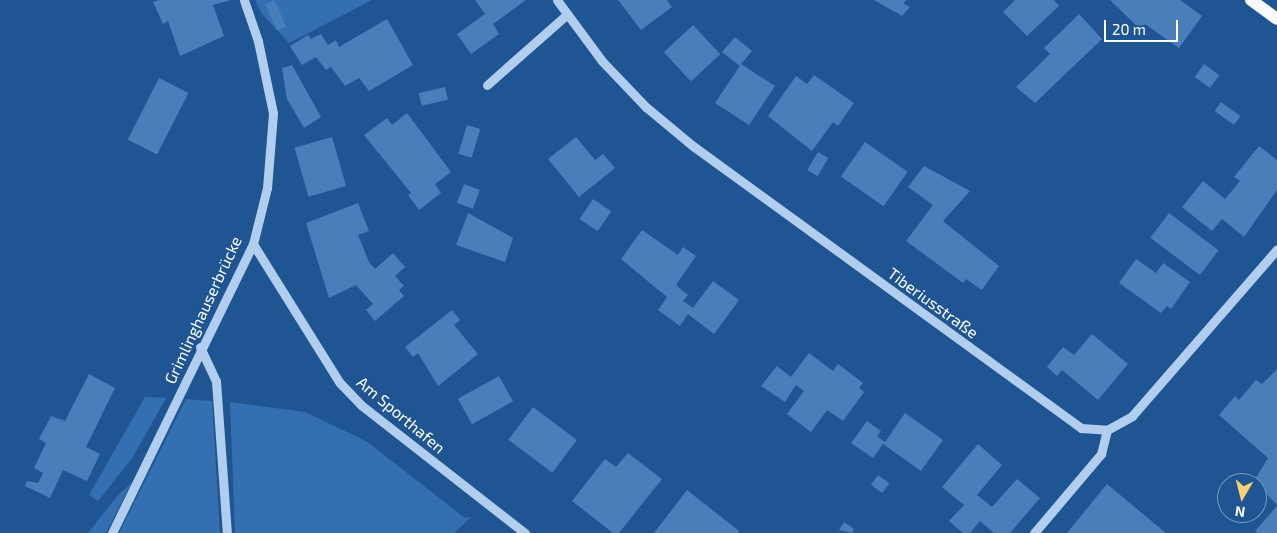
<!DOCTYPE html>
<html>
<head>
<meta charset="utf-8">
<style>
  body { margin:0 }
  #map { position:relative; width:1277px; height:533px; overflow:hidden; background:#1f5593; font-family:"Exo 2",sans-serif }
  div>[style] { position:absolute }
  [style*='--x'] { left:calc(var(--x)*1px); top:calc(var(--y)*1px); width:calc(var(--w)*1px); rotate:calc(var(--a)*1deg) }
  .green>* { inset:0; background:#346fb1 }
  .building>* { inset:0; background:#487eb9; transform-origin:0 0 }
  .minor>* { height:9px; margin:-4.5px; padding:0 4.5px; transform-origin:4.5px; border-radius:4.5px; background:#b2ceee }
  .major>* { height:12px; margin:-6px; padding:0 6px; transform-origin:6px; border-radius:6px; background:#f9fbff }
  span { translate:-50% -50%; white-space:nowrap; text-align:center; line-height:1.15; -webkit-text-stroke:4px #1f5593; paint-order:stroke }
  .street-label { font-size:16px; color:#fff }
  .north { position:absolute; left:1217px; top:473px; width:50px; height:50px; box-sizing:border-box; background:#1f5593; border:1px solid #7999be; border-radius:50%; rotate:188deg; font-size:14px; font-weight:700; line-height:20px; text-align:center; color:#fff }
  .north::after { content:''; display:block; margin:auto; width:18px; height:22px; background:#fbd072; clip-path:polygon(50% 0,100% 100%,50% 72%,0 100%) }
  .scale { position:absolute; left:1104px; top:20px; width:74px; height:22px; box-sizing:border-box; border:2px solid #fff; border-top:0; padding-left:6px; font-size:15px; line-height:18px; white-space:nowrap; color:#fff; -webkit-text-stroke:4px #1f5593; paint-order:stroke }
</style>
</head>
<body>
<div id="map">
  <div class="green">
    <div style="clip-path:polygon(255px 0,372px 0,289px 43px,261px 13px)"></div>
    <div style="clip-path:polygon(145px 397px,166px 398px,133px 457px,98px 501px,89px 495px)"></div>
    <div style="clip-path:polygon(186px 399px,212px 401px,220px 533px,119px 533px)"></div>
    <div style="clip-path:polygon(230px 402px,305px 412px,366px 441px,465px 518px,471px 517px,454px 533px,235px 533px)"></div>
    <div style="clip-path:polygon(132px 482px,106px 533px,88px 533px,118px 495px)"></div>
  </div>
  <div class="building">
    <div style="clip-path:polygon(159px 0,231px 0,213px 5px,224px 36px,180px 56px,168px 21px,163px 24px,153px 2px)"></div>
    <div style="left:274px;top:0;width:29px;height:10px;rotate:65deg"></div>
    <div style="clip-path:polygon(475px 0,526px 0,493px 24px,499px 34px,471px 54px,457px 34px,485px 14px)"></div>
    <div style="clip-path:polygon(618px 0,667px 0,672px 7px,641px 30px)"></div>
    <div style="clip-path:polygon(874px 0,907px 0,903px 3px,910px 7px,902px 16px)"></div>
    <div style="clip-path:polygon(1015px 0,1054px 0,1059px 6px,1027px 36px,1003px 12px)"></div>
    <div style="clip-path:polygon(1110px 0,1180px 0,1202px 16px,1179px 48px,1145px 24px,1141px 30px)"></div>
    <div style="clip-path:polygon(1079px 14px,1102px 39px,1035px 103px,1016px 87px,1050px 54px,1044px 48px)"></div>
    <div style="clip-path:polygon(387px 19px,413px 65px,369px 91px,359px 78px,345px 86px,331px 67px,326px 70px,316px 57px,302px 65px,290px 46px,308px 35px,311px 39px,321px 34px,328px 45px,336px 40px,339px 47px)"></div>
    <div style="left:693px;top:25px;width:40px;height:40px;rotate:47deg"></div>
    <div style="clip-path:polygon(735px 37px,752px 51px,741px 64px,775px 86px,749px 125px,715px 103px,740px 66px,722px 52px)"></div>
    <div style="left:1204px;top:64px;width:19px;height:16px;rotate:36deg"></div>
    <div style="clip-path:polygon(292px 65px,321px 117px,304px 128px,287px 99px,282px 68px)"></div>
    <div style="clip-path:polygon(814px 75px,854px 103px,838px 126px,833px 122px,812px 151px,768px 116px,796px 76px,807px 84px)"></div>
    <div style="left:159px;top:78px;width:33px;height:69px;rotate:27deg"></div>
    <div style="left:445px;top:87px;width:13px;height:27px;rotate:77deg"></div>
    <div style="left:1221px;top:102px;width:24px;height:11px;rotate:36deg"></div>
    <div style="clip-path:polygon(407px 113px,451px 172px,435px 184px,441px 193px,419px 210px,408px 195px,411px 193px,364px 135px,387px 118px,392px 125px)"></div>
    <div style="left:467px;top:125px;width:14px;height:30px;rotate:17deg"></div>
    <div style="left:332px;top:137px;width:51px;height:39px;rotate:74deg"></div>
    <div style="clip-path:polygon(576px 137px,595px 160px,603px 154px,615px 168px,579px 197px,548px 159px)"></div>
    <div style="left:865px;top:142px;width:52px;height:42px;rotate:35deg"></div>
    <div style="clip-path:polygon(1259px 146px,1277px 160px,1277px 190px,1244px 237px,1222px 219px,1212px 231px,1182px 207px,1203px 181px,1225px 199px,1240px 181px,1234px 177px)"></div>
    <div style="left:818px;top:152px;width:12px;height:21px;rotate:31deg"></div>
    <div style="clip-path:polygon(924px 166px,970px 191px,943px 221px,999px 266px,982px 290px,966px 279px,963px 283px,906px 241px,933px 205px,908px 187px)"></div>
    <div style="left:464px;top:184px;width:17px;height:20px;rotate:21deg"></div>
    <div style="left:593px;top:199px;width:22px;height:24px;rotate:34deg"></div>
    <div style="clip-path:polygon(358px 203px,369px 231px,358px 235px,369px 262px,375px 269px,393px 253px,405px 267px,395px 276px,404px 286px,399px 290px,404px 296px,375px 321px,366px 310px,373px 304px,356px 285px,329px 298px,306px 223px)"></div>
    <div style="clip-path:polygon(468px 213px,513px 238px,505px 262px,456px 245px)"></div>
    <div style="left:1169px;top:213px;width:62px;height:31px;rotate:37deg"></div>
    <div style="clip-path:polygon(642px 230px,678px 255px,683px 247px,696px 256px,676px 285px,688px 295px,683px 301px,693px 308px,713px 281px,739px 300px,714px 334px,688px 314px,680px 326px,658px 310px,667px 297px,621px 259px)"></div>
    <div style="clip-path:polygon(1136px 259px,1156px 273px,1163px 263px,1190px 282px,1171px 309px,1167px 306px,1161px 313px,1119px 283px)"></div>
    <div style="clip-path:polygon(452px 310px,460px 320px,454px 325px,478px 354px,438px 386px,418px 353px,413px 357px,405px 347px)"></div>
    <div style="clip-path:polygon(1092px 334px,1128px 364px,1098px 400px,1062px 370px,1057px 376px,1047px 367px,1063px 347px,1074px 355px)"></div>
    <div style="clip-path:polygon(809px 353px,833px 371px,838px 364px,863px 383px,859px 388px,864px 392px,843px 421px,827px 410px,811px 432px,787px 414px,804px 391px,796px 385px,785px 402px,761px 386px,777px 366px,791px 377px)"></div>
    <div style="clip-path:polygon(1277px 369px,1277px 505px,1254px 481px,1268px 458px,1219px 415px,1235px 396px,1239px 400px,1256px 380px,1262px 384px)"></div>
    <div style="clip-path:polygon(89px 374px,115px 388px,86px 447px,100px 454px,87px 481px,63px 470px,50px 498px,25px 486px,27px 481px,38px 483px,43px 473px,34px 468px,46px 443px,39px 439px,51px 416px,65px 421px)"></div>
    <div style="left:499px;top:376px;width:29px;height:47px;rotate:61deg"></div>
    <div style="left:533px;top:407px;width:55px;height:41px;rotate:37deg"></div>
    <div style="clip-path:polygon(905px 413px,943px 440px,921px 471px,883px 444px,873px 458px,851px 443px,867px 421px,881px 431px,877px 436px,885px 442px)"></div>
    <div style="clip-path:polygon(978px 444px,1002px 465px,977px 495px,992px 507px,1017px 479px,1040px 498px,1010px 533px,994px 533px,980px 521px,970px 533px,963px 533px,949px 521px,964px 505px,942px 487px)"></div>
    <div style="clip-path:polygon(628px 453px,662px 479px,619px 533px,613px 533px,572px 501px,605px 459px,616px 467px)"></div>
    <div style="left:878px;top:475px;width:14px;height:12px;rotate:36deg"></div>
    <div style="clip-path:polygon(1107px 484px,1166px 533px,1067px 533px)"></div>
    <div style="clip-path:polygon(687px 490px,739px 531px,738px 533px,654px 533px)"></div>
    <div style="clip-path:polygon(1277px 506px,1277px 533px,1258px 533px,1255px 531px)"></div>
    <div style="clip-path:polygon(844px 522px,854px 529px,852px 533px,839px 530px)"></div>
  </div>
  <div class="minor">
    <div style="--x:557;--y:0;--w:76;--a:53.6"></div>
    <div style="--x:602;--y:61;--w:64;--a:46.3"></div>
    <div style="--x:646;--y:107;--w:61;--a:39.7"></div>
    <div style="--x:693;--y:146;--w:480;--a:36"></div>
    <div style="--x:1081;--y:428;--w:26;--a:4"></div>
    <div style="--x:1107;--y:430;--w:29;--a:-29"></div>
    <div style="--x:1132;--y:416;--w:221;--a:-49"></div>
    <div style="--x:487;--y:85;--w:106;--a:-41.5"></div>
    <div style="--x:253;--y:244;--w:164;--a:58"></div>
    <div style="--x:340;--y:383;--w:30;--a:46"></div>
    <div style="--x:361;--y:405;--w:208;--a:38"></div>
    <div style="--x:200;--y:347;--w:38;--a:65"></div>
    <div style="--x:216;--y:381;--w:152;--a:85.9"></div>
    <div style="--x:112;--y:533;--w:322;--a:-64"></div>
    <div style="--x:253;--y:244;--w:58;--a:-76"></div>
    <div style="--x:267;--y:188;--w:75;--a:-85.4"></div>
    <div style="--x:273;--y:113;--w:74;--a:-101.8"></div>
    <div style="--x:258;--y:41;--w:43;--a:-108.9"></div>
    <div style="--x:1034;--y:533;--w:104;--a:-49.7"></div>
    <div style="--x:1101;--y:454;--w:25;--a:-76"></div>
  </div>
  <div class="major">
    <div style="--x:1251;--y:0;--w:32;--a:36"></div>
  </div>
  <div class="street-label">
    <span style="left:933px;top:303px;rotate:36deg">Tiberiusstraße</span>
    <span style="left:203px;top:310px;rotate:-65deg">Grimlinghauserbrücke</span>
    <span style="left:401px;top:415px;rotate:40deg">Am Sporthafen</span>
  </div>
  <div class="north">N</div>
  <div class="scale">20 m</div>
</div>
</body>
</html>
